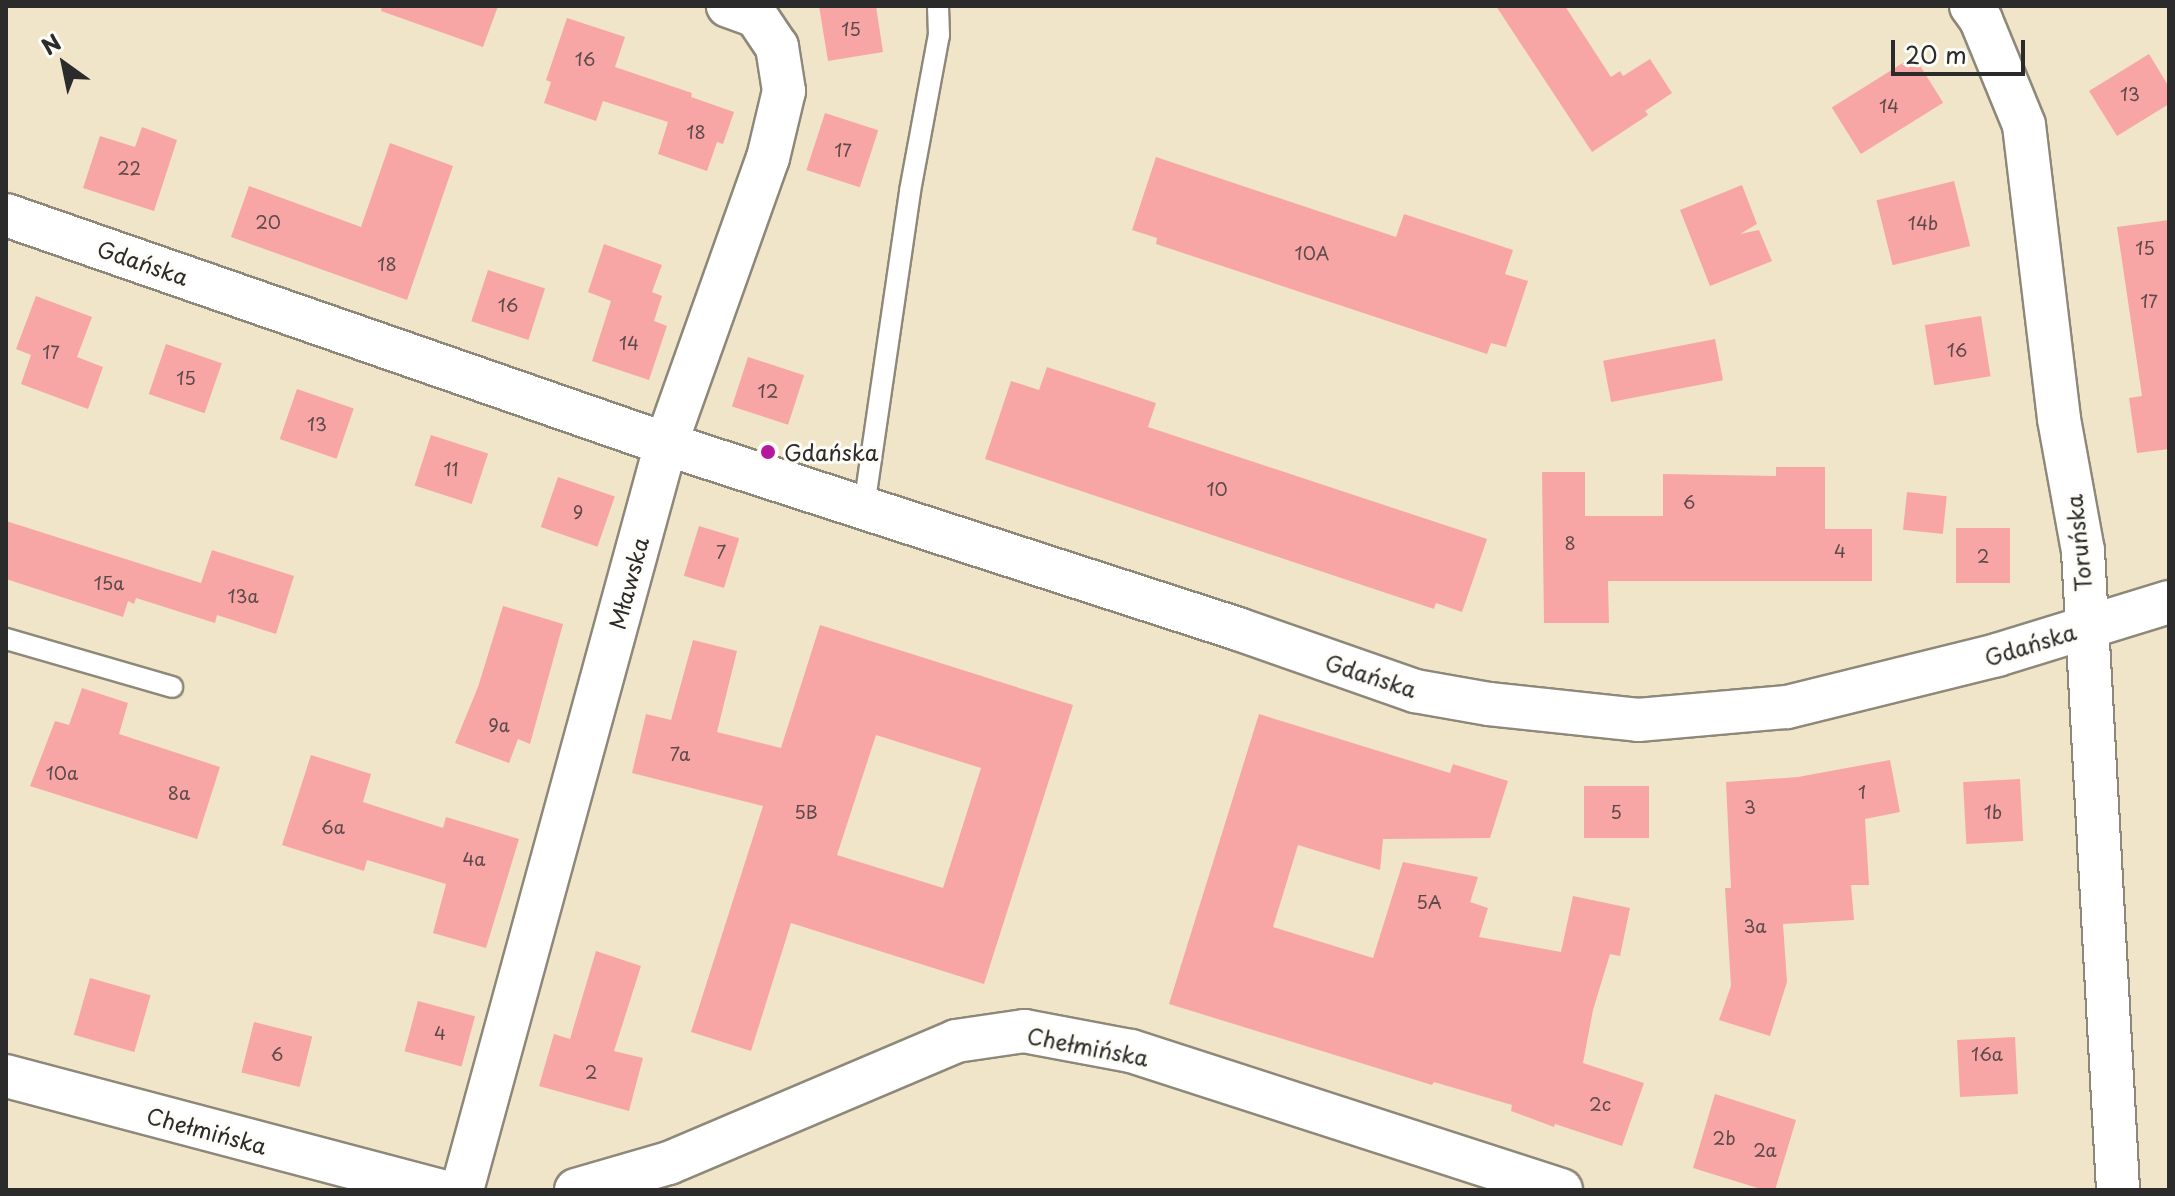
<!DOCTYPE html>
<html>
<head>
<meta charset="utf-8">
<style>
  body { margin:0 }
  #map { position:relative; width:2175px; height:1196px; overflow:hidden; background:#f0e5c9; font-family:"Playpen Sans",sans-serif }
  div>[style] { position:absolute }
  [style*='--x'] { left:calc(var(--x)*1px); top:calc(var(--y)*1px); width:calc(var(--w)*1px); rotate:calc(var(--a)*1deg) }
  .building>* { inset:0; background:#f7a6a5; transform-origin:0 0 }
  .roads { filter:drop-shadow(2px 0 #8e887a) drop-shadow(-2px 0 #8e887a) drop-shadow(0 2px #8e887a) drop-shadow(0 -2px #8e887a) }
  .service>* { height:20px; margin:-10px; padding:0 10px; transform-origin:10px; border-radius:10px; background:#fff }
  .minor>* { height:42px; margin:-21px; padding:0 21px; transform-origin:21px; border-radius:21px; background:#fff }
  .dots>* { width:22px; height:22px; translate:-50% -50%; box-sizing:border-box; border:4px solid #fdfcf7; border-radius:50% }
  span { translate:-50% -50%; white-space:nowrap; text-align:center; line-height:1.15; -webkit-text-stroke:6px #fdfcf7; paint-order:stroke }
  .number-label { font-size:18px; color:#5e4a4a }
  .number-label span { -webkit-text-stroke-width:0 }
  .street-label { font-size:22px; color:#2b2b2b }
  .poi-label { font-size:22px; color:#2b2b2b }
  .left { translate:0 -50%; text-align:left }
  .frame { position:absolute; inset:0; border:8px solid #2b2b2b; pointer-events:none }
  .north { position:absolute; left:24px; top:24px; width:80px; height:80px; -webkit-text-stroke:6px #fdfcf7; paint-order:stroke; rotate:327deg; font-size:22px; font-weight:700; line-height:32px; text-align:center; color:#2b2b2b }
  .north::after { content:''; display:block; margin:auto; width:28px; height:36px; background:#2b2b2b; clip-path:polygon(50% 0,100% 100%,50% 72%,0 100%) }
  .scale { position:absolute; left:1891px; top:40px; width:134px; height:36px; box-sizing:border-box; border:4px solid #2b2b2b; border-top:0; padding-left:10px; font-size:24px; line-height:28px; white-space:nowrap; color:#2b2b2b; -webkit-text-stroke:6px #fdfcf7; paint-order:stroke }
</style>
</head>
<body>
<div id="map">
  <div class="building">
    <div style="clip-path:polygon(382px 6px,498px 6px,483px 47px,381px 11px)"></div>
    <div style="clip-path:polygon(819px 6px,876px 6px,883px 52px,828px 61px)"></div>
    <div style="clip-path:polygon(1496px 6px,1565px 6px,1611px 77px,1620px 71px,1623px 76px,1650px 59px,1672px 93px,1645px 111px,1648px 115px,1592px 152px)"></div>
    <div style="clip-path:polygon(567px 18px,625px 37px,615px 67px,692px 93px,691px 97px,734px 112px,723px 144px,717px 142px,707px 171px,658px 154px,668px 122px,603px 101px,596px 121px,544px 103px,551px 82px,546px 80px)"></div>
    <div style="clip-path:polygon(2149px 54px,2169px 87px,2169px 104px,2117px 136px,2089px 91px)"></div>
    <div style="left:1914px;top:56px;width:55px;height:97px;rotate:58deg"></div>
    <div style="left:825px;top:113px;width:56px;height:60px;rotate:18deg"></div>
    <div style="clip-path:polygon(142px 127px,177px 140px,154px 211px,83px 188px,100px 136px,135px 147px)"></div>
    <div style="clip-path:polygon(390px 143px,453px 166px,407px 300px,231px 237px,249px 186px,361px 227px)"></div>
    <div style="clip-path:polygon(1156px 157px,1396px 237px,1404px 214px,1513px 250px,1505px 274px,1528px 281px,1506px 347px,1491px 343px,1487px 354px,1156px 244px,1157px 238px,1132px 230px)"></div>
    <div style="left:1954px;top:181px;width:67px;height:80px;rotate:76deg"></div>
    <div style="clip-path:polygon(1742px 185px,1757px 224px,1740px 234px,1759px 230px,1772px 261px,1710px 286px,1680px 210px)"></div>
    <div style="clip-path:polygon(2169px 220px,2169px 449px,2137px 453px,2129px 398px,2142px 396px,2117px 227px)"></div>
    <div style="clip-path:polygon(604px 244px,662px 265px,652px 292px,662px 296px,654px 321px,667px 326px,649px 380px,592px 361px,611px 301px,588px 292px)"></div>
    <div style="left:488px;top:270px;width:60px;height:54px;rotate:18deg"></div>
    <div style="clip-path:polygon(36px 296px,92px 317px,77px 357px,103px 367px,88px 409px,21px 384px,31px 355px,16px 349px)"></div>
    <div style="left:1981px;top:316px;width:61px;height:57px;rotate:81deg"></div>
    <div style="left:1715px;top:339px;width:42px;height:114px;rotate:79deg"></div>
    <div style="left:166px;top:344px;width:59px;height:53px;rotate:19deg"></div>
    <div style="left:748px;top:357px;width:59px;height:52px;rotate:18deg"></div>
    <div style="clip-path:polygon(1047px 367px,1156px 403px,1148px 427px,1487px 539px,1462px 612px,1436px 603px,1434px 609px,985px 459px,1011px 381px,1039px 390px)"></div>
    <div style="left:297px;top:389px;width:60px;height:53px;rotate:19deg"></div>
    <div style="left:431px;top:435px;width:60px;height:53px;rotate:18deg"></div>
    <div style="clip-path:polygon(1776px 467px,1825px 467px,1825px 529px,1872px 529px,1872px 581px,1608px 581px,1609px 623px,1544px 623px,1542px 472px,1585px 472px,1585px 516px,1663px 516px,1663px 474px,1776px 476px)"></div>
    <div style="left:558px;top:477px;width:60px;height:53px;rotate:19deg"></div>
    <div style="left:1907px;top:492px;width:40px;height:38px;rotate:6deg"></div>
    <div style="clip-path:polygon(6px 521px,201px 583px,212px 550px,294px 576px,276px 634px,217px 615px,215px 623px,136px 598px,134px 604px,128px 601px,123px 617px,6px 579px)"></div>
    <div style="left:699px;top:526px;width:42px;height:52px;rotate:17deg"></div>
    <div style="left:2010px;top:528px;width:55px;height:54px;rotate:90deg"></div>
    <div style="clip-path:polygon(503px 606px,563px 624px,530px 744px,518px 739px,509px 763px,455px 743px,478px 687px)"></div>
    <div style="clip-path:polygon(evenodd,820px 625px,1073px 705px,984px 984px,791px 923px,751px 1051px,691px 1032px,763px 806px,632px 773px,646px 714px,671px 720px,693px 640px,737px 651px,717px 732px,781px 748px,820px 625px,876px 735px,981px 768px,943px 888px,837px 855px,876px 735px)"></div>
    <div style="clip-path:polygon(82px 688px,128px 703px,119px 734px,220px 767px,197px 839px,30px 786px,55px 721px,69px 725px)"></div>
    <div style="clip-path:polygon(1259px 714px,1450px 773px,1453px 764px,1508px 781px,1490px 838px,1383px 839px,1380px 870px,1298px 845px,1273px 927px,1373px 958px,1403px 862px,1478px 877px,1470px 902px,1488px 908px,1479px 937px,1561px 952px,1573px 896px,1630px 908px,1620px 956px,1610px 954px,1593px 1010px,1583px 1063px,1644px 1083px,1622px 1146px,1555px 1124px,1554px 1127px,1511px 1111px,1512px 1105px,1434px 1082px,1432px 1085px,1169px 1004px)"></div>
    <div style="clip-path:polygon(311px 755px,371px 774px,363px 802px,443px 828px,446px 817px,519px 839px,486px 948px,433px 933px,446px 884px,367px 860px,364px 871px,282px 845px)"></div>
    <div style="clip-path:polygon(1890px 760px,1900px 812px,1865px 819px,1869px 885px,1851px 885px,1854px 920px,1783px 924px,1787px 982px,1770px 1036px,1719px 1020px,1731px 986px,1725px 888px,1731px 888px,1726px 782px,1798px 777px)"></div>
    <div style="left:2020px;top:779px;width:62px;height:57px;rotate:87deg"></div>
    <div style="left:1584px;top:786px;width:65px;height:52px"></div>
    <div style="clip-path:polygon(596px 951px,641px 966px,614px 1051px,643px 1058px,629px 1111px,539px 1086px,554px 1034px,570px 1039px)"></div>
    <div style="left:90px;top:978px;width:63px;height:59px;rotate:16deg"></div>
    <div style="left:418px;top:1001px;width:59px;height:52px;rotate:15deg"></div>
    <div style="left:254px;top:1022px;width:60px;height:52px;rotate:14deg"></div>
    <div style="left:2015px;top:1037px;width:57px;height:58px;rotate:87deg"></div>
    <div style="clip-path:polygon(1715px 1094px,1796px 1120px,1775px 1190px,1764px 1190px,1693px 1168px)"></div>
  </div>
  <div class="roads">
    <div class="service">
      <div style="--x:864;--y:507;--w:319;--a:-81.7"></div>
      <div style="--x:910;--y:191;--w:159;--a:-79.5"></div>
      <div style="--x:939;--y:35;--w:29;--a:-92"></div>
      <div style="--x:6;--y:639;--w:173;--a:16.1"></div>
    </div>
    <div class="minor">
      <div style="--x:1971;--y:6;--w:17;--a:54"></div>
      <div style="--x:1981;--y:20;--w:113;--a:67.7"></div>
      <div style="--x:2024;--y:125;--w:296;--a:83.2"></div>
      <div style="--x:2059;--y:419;--w:134;--a:79.7"></div>
      <div style="--x:2083;--y:551;--w:640;--a:86.86"></div>
      <div style="--x:6;--y:215;--w:699;--a:19.14"></div>
      <div style="--x:666;--y:444;--w:601;--a:17.92"></div>
      <div style="--x:1238;--y:629;--w:188;--a:19.3"></div>
      <div style="--x:1415;--y:691;--w:75;--a:10"></div>
      <div style="--x:1489;--y:704;--w:150;--a:6.1"></div>
      <div style="--x:1638;--y:720;--w:150;--a:-5"></div>
      <div style="--x:1787;--y:707;--w:216;--a:-13.9"></div>
      <div style="--x:1997;--y:655;--w:180;--a:-17.1"></div>
      <div style="--x:6;--y:1076;--w:448;--a:14.8"></div>
      <div style="--x:462;--y:1190;--w:773;--a:-74.71"></div>
      <div style="--x:666;--y:444;--w:304;--a:-70.4"></div>
      <div style="--x:768;--y:158;--w:69;--a:-76.6"></div>
      <div style="--x:784;--y:91;--w:45;--a:-99"></div>
      <div style="--x:777;--y:47;--w:37;--a:-124"></div>
      <div style="--x:756;--y:16;--w:30;--a:-160"></div>
      <div style="--x:576;--y:1190;--w:97;--a:-16.2"></div>
      <div style="--x:669;--y:1163;--w:312;--a:-23"></div>
      <div style="--x:956;--y:1041;--w:69;--a:-8.4"></div>
      <div style="--x:1024;--y:1031;--w:109;--a:10.6"></div>
      <div style="--x:1131;--y:1051;--w:452;--a:17.9"></div>
    </div>
  </div>
  <div class="dots">
    <div style="left:768px;top:452px;background:#b5179e"></div>
  </div>
  <div class="number-label">
    <span style="left:851px;top:29px">15</span>
    <span style="left:585px;top:59px">16</span>
    <span style="left:2130px;top:94px">13</span>
    <span style="left:1889px;top:106px">14</span>
    <span style="left:696px;top:132px">18</span>
    <span style="left:843px;top:150px">17</span>
    <span style="left:129px;top:168px">22</span>
    <span style="left:268px;top:222px">20</span>
    <span style="left:1923px;top:223px">14b</span>
    <span style="left:2145px;top:248px">15</span>
    <span style="left:1312px;top:253px">10A</span>
    <span style="left:387px;top:264px">18</span>
    <span style="left:2149px;top:301px">17</span>
    <span style="left:508px;top:305px">16</span>
    <span style="left:629px;top:343px">14</span>
    <span style="left:1957px;top:350px">16</span>
    <span style="left:51px;top:352px">17</span>
    <span style="left:186px;top:378px">15</span>
    <span style="left:768px;top:391px">12</span>
    <span style="left:317px;top:424px">13</span>
    <span style="left:451px;top:469px">11</span>
    <span style="left:1217px;top:489px">10</span>
    <span style="left:1689px;top:502px">6</span>
    <span style="left:578px;top:512px">9</span>
    <span style="left:1570px;top:543px">8</span>
    <span style="left:1840px;top:551px">4</span>
    <span style="left:721px;top:552px">7</span>
    <span style="left:1983px;top:556px">2</span>
    <span style="left:109px;top:583px">15a</span>
    <span style="left:243px;top:596px">13a</span>
    <span style="left:499px;top:725px">9a</span>
    <span style="left:680px;top:754px">7a</span>
    <span style="left:62px;top:773px">10a</span>
    <span style="left:1862px;top:792px">1</span>
    <span style="left:179px;top:793px">8a</span>
    <span style="left:1750px;top:807px">3</span>
    <span style="left:806px;top:812px">5B</span>
    <span style="left:1616px;top:812px">5</span>
    <span style="left:1993px;top:812px">1b</span>
    <span style="left:333px;top:827px">6a</span>
    <span style="left:474px;top:859px">4a</span>
    <span style="left:1429px;top:902px">5A</span>
    <span style="left:1755px;top:926px">3a</span>
    <span style="left:440px;top:1033px">4</span>
    <span style="left:277px;top:1054px">6</span>
    <span style="left:1987px;top:1054px">16a</span>
    <span style="left:591px;top:1072px">2</span>
    <span style="left:1600px;top:1104px">2c</span>
    <span style="left:1724px;top:1138px">2b</span>
    <span style="left:1765px;top:1150px">2a</span>
  </div>
  <div class="street-label">
    <span style="left:143px;top:262px;rotate:19deg">Gdańska</span>
    <span style="left:2078px;top:543px;rotate:-96deg">Toruńska</span>
    <span style="left:628px;top:583px;rotate:-75deg">Mławska</span>
    <span style="left:2030px;top:644px;rotate:-17deg">Gdańska</span>
    <span style="left:1371px;top:675px;rotate:18deg">Gdańska</span>
    <span style="left:1088px;top:1046px;rotate:11deg">Chełmińska</span>
    <span style="left:207px;top:1130px;rotate:15deg">Chełmińska</span>
  </div>
  <div class="poi-label">
    <span class="left" style="left:784px;top:452px">Gdańska</span>
  </div>
  <div class="frame"></div>
  <div class="north">N</div>
  <div class="scale">20 m</div>
</div>
</body>
</html>
